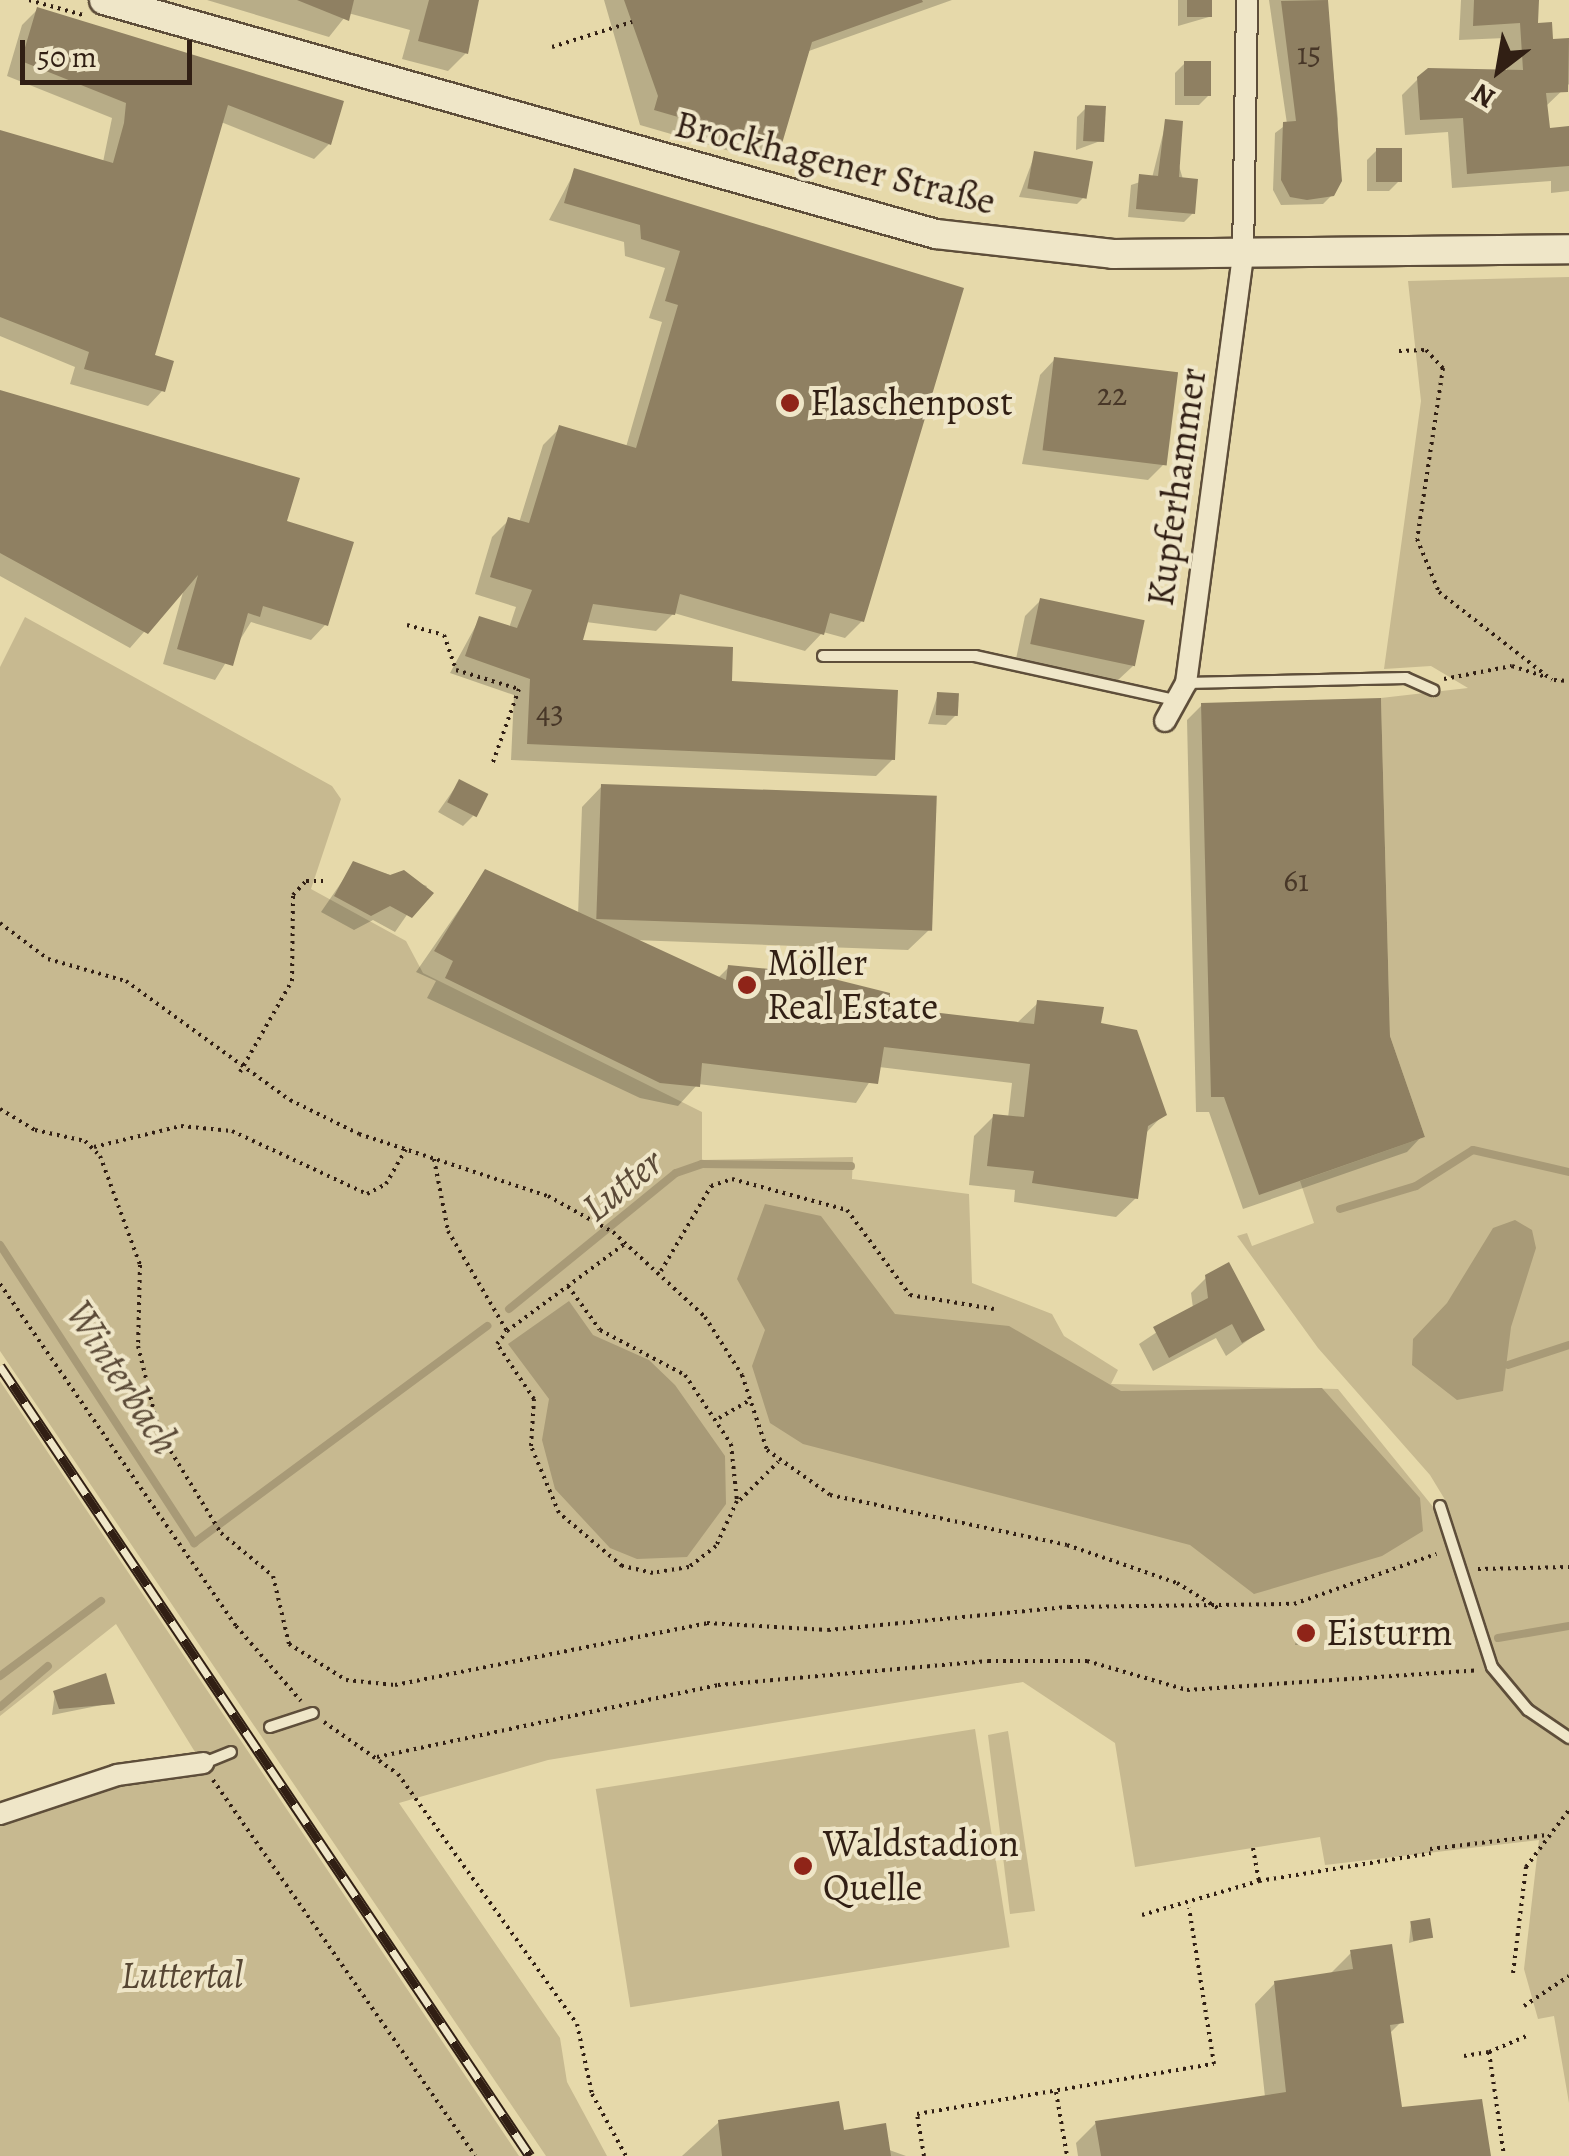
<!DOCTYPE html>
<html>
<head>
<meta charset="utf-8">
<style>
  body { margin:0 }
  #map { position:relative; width:1569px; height:2156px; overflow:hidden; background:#e6d9aa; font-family:Alegreya,serif }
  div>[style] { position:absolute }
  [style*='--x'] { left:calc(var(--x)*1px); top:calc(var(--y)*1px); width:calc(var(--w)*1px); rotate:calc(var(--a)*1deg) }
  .green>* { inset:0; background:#c7b990; transform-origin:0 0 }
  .water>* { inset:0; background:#a89a77 }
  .shadow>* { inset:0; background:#0003 }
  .stream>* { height:8px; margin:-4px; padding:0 4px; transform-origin:4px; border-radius:4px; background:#a89a77 }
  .building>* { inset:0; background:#8f8062; transform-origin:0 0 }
  .round { border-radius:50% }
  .path>* { height:4px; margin-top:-2px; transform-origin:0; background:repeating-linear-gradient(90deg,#311f14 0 2.5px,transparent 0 7.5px) }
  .roads { filter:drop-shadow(2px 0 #5e4e3a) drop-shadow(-2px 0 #5e4e3a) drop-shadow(0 2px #5e4e3a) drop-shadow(0 -2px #5e4e3a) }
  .lane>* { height:10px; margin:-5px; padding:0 5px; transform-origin:5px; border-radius:5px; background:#efe6c8 }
  .street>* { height:20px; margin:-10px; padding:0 10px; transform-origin:10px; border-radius:10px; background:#efe6c8 }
  .secondary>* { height:28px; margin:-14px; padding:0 14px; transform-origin:14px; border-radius:14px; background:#efe6c8 }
  .rail>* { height:11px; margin-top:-5.5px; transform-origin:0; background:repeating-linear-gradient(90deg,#efe6c8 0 22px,#311f14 0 44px); box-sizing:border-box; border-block:2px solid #311f14 }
  .dots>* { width:28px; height:28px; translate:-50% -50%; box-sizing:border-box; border:5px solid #efe6c8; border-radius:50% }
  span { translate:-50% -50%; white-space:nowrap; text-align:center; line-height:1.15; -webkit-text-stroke:8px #efe6c8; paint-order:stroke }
  .number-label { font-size:32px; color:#483728 }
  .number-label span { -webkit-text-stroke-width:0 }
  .street-label { font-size:38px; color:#311f14 }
  .poi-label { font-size:38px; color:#311f14 }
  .left { translate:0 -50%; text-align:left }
  .park-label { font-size:38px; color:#564633; font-style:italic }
  .water-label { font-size:40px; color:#5b4a37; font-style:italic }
  .north { position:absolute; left:1449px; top:20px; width:100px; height:100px; -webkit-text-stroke:8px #efe6c8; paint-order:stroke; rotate:211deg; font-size:28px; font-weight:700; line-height:40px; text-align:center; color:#311f14 }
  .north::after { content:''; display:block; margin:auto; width:35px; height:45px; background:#311f14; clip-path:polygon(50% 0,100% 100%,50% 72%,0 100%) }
  .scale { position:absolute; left:20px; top:40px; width:172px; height:45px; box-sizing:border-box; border:5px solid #311f14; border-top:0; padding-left:12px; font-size:30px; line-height:35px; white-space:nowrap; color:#311f14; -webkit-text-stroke:8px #efe6c8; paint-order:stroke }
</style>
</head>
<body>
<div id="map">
  <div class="green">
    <div style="clip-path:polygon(1569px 277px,1569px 2103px,1554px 2016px,1538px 2019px,1524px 1969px,1539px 1840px,1325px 1865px,1320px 1837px,1135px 1867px,1115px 1743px,1023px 1682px,548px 1760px,399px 1803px,560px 2038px,567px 2082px,607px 2156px,546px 2156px,0 1351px,0 667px,25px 617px,332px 786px,341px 799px,311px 889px,406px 941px,423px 973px,702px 1112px,702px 1160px,853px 1157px,852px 1179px,969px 1194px,972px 1283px,1052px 1314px,1064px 1336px,1118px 1370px,1111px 1384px,1338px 1389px,1434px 1508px,1447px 1503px,1430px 1475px,1318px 1348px,1237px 1236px,1247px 1233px,1252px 1246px,1314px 1223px,1300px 1181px,1425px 1137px,1390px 1036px,1381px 698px,1468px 688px,1431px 666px,1384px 669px,1421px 401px,1408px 281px)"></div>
    <div style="clip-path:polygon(0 1381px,519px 2156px,0 2156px,0 1806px,108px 1766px,195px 1752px,116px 1624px,0 1716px)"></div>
    <div style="left:975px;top:1729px;width:221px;height:384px;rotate:81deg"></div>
    <div style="clip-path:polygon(1008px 1731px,1035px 1911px,1010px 1914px,988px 1735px)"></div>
  </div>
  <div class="water">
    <div style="clip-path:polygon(765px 1204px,821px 1216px,895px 1314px,1009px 1326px,1121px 1391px,1322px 1388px,1420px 1498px,1423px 1531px,1382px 1556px,1254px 1594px,1190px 1545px,803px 1444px,770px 1423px,752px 1366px,765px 1330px,737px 1279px)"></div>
    <div style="clip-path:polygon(1515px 1220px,1532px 1230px,1536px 1248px,1511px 1327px,1503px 1391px,1457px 1400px,1412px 1365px,1413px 1339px,1447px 1303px,1493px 1228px)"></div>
    <div style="clip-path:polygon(569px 1301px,593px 1335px,649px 1360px,675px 1385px,725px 1456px,726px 1504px,687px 1557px,637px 1559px,610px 1548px,555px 1489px,542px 1440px,549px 1399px,508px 1344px)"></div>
  </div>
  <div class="shadow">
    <div style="clip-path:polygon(207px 0,478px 0,466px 53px,448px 71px,402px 59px,410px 30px,348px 13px,329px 37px)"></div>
    <div style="clip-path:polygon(604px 0,952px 0,806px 52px,779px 146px,764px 161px,640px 125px)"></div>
    <div style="clip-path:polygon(1178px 0,1209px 0,1209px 17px,1178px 26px)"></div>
    <div style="clip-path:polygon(1269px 0,1326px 0,1338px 119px,1332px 195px,1323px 204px,1281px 205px,1273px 190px,1275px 133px,1287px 124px)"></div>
    <div style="clip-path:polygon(1461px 0,1536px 0,1535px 25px,1551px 42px,1569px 41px,1569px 84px,1545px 107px,1547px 131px,1569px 129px,1569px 191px,1551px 193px,1551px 181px,1452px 188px,1448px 132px,1405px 135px,1402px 95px,1418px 79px,1507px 72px,1505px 38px,1459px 40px)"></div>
    <div style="clip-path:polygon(37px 10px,329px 144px,314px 159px,221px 122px,152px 356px,163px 390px,148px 406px,70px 384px,75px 367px,0 336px,0 133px,103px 162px,112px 118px,7px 76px,22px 25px)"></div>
    <div style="clip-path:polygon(1185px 63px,1209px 95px,1199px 105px,1175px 105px,1175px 73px)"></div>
    <div style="clip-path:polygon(1086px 108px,1103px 140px,1076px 150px,1077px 117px)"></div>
    <div style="clip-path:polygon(1166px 122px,1193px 213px,1184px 222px,1128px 217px,1131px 185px,1152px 178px)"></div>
    <div style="clip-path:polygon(1377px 150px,1399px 181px,1389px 191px,1367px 191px,1367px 160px)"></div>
    <div style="clip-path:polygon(1035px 154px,1087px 194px,1077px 204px,1019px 197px)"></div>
    <div style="clip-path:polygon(575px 171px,961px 289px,862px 621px,845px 638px,823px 632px,805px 651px,674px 613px,656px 631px,586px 622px,580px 642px,729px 683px,893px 759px,876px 776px,511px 760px,514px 695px,450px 673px,480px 618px,509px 628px,516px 607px,475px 594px,492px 537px,509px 520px,519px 523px,543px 445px,560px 428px,626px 447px,662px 322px,649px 318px,665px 268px,625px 256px,624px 242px,549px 220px)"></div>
    <div style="clip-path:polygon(1055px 359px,1163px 465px,1148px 480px,1022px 464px,1040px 375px)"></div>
    <div style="clip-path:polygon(0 393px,284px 523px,326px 624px,311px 640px,251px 622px,215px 680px,163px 664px,185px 585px,130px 648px,0 576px)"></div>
    <div style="clip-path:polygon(1040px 601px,1133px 666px,1117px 681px,1016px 659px,1025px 616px)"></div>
    <div style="clip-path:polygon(938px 694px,956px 715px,946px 725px,928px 724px)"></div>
    <div style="clip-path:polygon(1202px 705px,1387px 1037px,1422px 1136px,1407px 1152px,1243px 1209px,1209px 1112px,1196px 1112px,1187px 720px)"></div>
    <div style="clip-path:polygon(459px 782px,473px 816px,463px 826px,438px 812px)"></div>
    <div style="clip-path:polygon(602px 786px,929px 930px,908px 950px,633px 940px,717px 979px,729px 967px,886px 1009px,1018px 1022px,1038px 1003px,1098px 1025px,1164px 1114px,1144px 1135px,1136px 1198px,1116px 1217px,1014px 1202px,1015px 1190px,969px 1185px,974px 1136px,994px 1116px,1008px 1118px,1012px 1083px,879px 1067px,856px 1103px,698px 1084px,678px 1106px,640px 1098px,427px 998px,436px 981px,416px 972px,485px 872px,578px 915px,582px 807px)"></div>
    <div style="clip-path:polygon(354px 864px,427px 886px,395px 932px,373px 920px,354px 930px,321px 912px)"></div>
    <div style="clip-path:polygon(1207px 1277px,1262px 1330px,1226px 1356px,1216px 1338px,1153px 1371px,1139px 1344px,1193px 1308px,1191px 1293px)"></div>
    <div style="clip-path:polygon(1299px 1628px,1311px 1628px,1307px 1645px,1295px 1645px)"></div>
    <div style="clip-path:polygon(55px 1693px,112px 1703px,52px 1715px)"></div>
    <div style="clip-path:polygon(1411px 1923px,1430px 1937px,1409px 1943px)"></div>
    <div style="clip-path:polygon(1351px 1953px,1401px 2022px,1389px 2034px,1400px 2109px,1488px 2156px,1078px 2156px,1076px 2143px,1096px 2123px,1265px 2097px,1255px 2004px,1275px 1983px,1331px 1973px)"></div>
    <div style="clip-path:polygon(719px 2122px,842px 2133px,906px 2156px,682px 2156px)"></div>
  </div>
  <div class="stream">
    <div style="--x:1340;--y:1209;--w:79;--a:-16.8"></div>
    <div style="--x:1416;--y:1186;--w:67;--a:-32.3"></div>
    <div style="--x:1473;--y:1150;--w:98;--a:12.9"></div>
    <div style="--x:0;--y:1245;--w:356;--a:56.9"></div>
    <div style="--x:194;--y:1543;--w:365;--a:-36.5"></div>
    <div style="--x:509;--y:1309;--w:215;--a:-39.2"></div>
    <div style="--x:676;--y:1173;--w:28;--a:-19"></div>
    <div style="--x:702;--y:1164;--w:149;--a:0.8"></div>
    <div style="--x:1508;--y:1365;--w:64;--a:-18.2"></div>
    <div style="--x:1498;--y:1638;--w:72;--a:-9.6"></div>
    <div style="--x:0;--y:1676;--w:126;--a:-36.6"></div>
    <div style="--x:0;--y:1707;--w:63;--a:-40.5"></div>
  </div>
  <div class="building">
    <div style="clip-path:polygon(297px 0,354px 0,349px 21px)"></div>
    <div style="clip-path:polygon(429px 0,479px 0,468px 54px,418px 41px)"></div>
    <div style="clip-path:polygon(624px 0,922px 0,923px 2px,812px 42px,781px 147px,654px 110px,658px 96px)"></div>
    <div style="left:1187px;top:0;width:25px;height:17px"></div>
    <div style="clip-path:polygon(1328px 0,1342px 181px,1334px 196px,1307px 200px,1290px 197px,1281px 180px,1283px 122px,1296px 121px,1281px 1px)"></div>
    <div style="clip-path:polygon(1474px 0,1539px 0,1538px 23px,1552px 22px,1553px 39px,1569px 38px,1568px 92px,1546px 93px,1550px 128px,1569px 126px,1569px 166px,1467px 174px,1463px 118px,1420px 120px,1417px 77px,1428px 68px,1523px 70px,1520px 23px,1473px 26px)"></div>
    <div style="clip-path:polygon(37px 7px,344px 101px,331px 145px,228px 105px,155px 355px,174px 361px,165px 392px,84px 369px,89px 352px,0 317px,0 130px,113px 163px,124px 123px,126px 103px,21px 61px)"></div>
    <div style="left:1184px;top:61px;width:27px;height:35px"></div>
    <div style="left:1085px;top:105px;width:21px;height:36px;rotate:3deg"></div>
    <div style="clip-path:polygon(1165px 119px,1183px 121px,1179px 177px,1198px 179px,1195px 214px,1136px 209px,1139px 174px,1158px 176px)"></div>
    <div style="left:1376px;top:148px;width:26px;height:34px"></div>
    <div style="left:1034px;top:151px;width:60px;height:38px;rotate:10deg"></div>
    <div style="clip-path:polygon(574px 168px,964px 288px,864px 622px,830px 613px,824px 635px,680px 594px,675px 615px,593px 604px,583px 640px,733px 647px,732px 681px,898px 690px,895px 760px,527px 744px,530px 679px,465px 656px,479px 616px,517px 628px,532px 590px,490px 577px,508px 517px,529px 523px,559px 425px,636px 448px,678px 305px,665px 301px,680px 251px,641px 239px,640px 225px,564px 203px)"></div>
    <div style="left:1054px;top:357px;width:125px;height:94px;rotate:7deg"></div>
    <div style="clip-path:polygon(0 390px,300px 478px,287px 521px,354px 542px,328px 626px,263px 606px,260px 617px,248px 613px,233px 666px,177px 649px,198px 575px,148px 634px,0 553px)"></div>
    <div style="left:1040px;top:598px;width:107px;height:47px;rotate:12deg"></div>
    <div style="left:937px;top:692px;width:22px;height:23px;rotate:3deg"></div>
    <div style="clip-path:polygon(1381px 698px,1390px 1036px,1425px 1137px,1259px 1195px,1224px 1097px,1211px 1097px,1201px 703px)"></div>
    <div style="left:459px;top:779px;width:33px;height:26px;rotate:27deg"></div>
    <div style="left:601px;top:784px;width:336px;height:135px;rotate:2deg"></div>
    <div style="clip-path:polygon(353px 861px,390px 875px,404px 870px,434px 893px,412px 918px,390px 906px,371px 916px,334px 896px)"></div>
    <div style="clip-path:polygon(485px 869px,726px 980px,728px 965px,810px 973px,890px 993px,889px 1007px,1034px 1024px,1037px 1000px,1104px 1007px,1101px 1023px,1137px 1030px,1167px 1115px,1148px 1126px,1138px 1199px,1032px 1183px,1034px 1171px,987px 1166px,993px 1114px,1024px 1117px,1030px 1064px,884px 1047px,878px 1084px,702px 1063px,700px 1087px,660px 1083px,445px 978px,453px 961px,434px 951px)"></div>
    <div style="clip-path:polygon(1229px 1262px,1265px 1330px,1242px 1343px,1232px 1324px,1169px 1358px,1153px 1327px,1208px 1298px,1205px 1275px)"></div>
    <div class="round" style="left:1295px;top:1622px;width:22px;height:22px"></div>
    <div style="clip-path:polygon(106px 1673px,115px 1704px,59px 1709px,53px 1691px)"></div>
    <div style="left:1430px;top:1918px;width:20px;height:20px;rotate:81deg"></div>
    <div style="clip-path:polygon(1392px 1944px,1404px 2023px,1390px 2025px,1402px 2107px,1482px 2099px,1491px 2156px,1101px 2156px,1095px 2121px,1286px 2092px,1274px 1981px,1353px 1969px,1350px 1950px)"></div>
    <div style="clip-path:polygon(839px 2101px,844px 2130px,886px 2123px,891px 2156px,722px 2156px,718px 2120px)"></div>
  </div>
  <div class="path">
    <div style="--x:29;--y:0;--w:56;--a:15.5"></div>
    <div style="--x:552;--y:47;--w:84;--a:-17.4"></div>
    <div style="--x:1399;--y:351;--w:27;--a:-2"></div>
    <div style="--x:1426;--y:350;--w:25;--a:47"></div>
    <div style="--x:1443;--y:368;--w:173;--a:98.6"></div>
    <div style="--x:1417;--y:539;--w:57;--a:67.5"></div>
    <div style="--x:1439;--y:592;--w:143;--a:37.9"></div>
    <div style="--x:407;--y:625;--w:38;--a:15"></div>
    <div style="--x:444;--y:635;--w:37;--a:71"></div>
    <div style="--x:456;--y:670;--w:66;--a:16.8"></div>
    <div style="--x:519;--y:689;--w:81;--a:109.6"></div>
    <div style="--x:1444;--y:679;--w:69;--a:-10.8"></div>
    <div style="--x:1512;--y:666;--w:35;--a:18"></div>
    <div style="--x:1554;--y:680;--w:15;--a:4"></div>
    <div style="--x:0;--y:923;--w:60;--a:36.9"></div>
    <div style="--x:48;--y:959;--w:81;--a:15.8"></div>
    <div style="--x:126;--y:981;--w:203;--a:36"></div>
    <div style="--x:290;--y:1100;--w:77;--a:26.2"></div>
    <div style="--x:359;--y:1134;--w:199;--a:18.2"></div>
    <div style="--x:548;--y:1196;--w:74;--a:29"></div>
    <div style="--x:613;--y:1232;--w:125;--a:42.7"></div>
    <div style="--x:705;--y:1317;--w:69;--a:57.5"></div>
    <div style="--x:742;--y:1375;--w:79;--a:71.6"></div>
    <div style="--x:767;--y:1450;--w:77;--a:35.5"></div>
    <div style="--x:830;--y:1495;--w:242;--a:11.9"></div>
    <div style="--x:1067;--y:1545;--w:116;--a:19.1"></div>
    <div style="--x:1177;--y:1583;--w:52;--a:31.5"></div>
    <div style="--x:240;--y:1072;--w:105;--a:-60.3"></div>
    <div style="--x:292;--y:981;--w:86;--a:-89.3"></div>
    <div style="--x:293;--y:895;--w:19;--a:-47"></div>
    <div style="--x:306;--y:881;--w:17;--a:0"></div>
    <div style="--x:0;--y:1109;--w:41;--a:31"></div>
    <div style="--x:35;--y:1130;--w:51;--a:12.4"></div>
    <div style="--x:85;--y:1141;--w:21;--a:45"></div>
    <div style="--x:100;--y:1156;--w:116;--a:69.8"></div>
    <div style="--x:140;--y:1265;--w:81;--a:91.4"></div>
    <div style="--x:138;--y:1346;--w:89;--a:76.3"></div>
    <div style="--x:159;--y:1432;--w:119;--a:58.5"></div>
    <div style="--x:221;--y:1533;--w:67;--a:39.6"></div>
    <div style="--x:273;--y:1576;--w:70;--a:76.8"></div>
    <div style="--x:289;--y:1644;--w:67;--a:32.3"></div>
    <div style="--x:346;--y:1680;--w:49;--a:5.8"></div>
    <div style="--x:395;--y:1685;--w:318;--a:-11.2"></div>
    <div style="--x:707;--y:1623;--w:121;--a:3.3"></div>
    <div style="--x:828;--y:1630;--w:242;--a:-5.5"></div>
    <div style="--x:1069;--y:1607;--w:225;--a:-0.8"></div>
    <div style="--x:1294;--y:1604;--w:151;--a:-19.4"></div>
    <div style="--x:94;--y:1147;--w:89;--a:-13.6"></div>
    <div style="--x:181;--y:1126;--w:51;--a:5.6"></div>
    <div style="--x:232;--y:1131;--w:149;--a:25"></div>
    <div style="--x:367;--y:1194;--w:21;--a:-28"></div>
    <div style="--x:386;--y:1184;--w:40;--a:-60.3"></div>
    <div style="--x:434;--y:1159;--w:73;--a:79"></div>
    <div style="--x:448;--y:1231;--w:116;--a:59.5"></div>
    <div style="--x:661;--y:1271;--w:99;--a:-59.5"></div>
    <div style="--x:711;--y:1186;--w:22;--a:-18"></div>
    <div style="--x:732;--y:1179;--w:119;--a:15.1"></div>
    <div style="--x:847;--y:1210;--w:106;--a:53.5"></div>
    <div style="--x:910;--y:1295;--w:85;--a:9.5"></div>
    <div style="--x:0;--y:1284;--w:416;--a:55.4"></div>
    <div style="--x:236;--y:1626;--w:99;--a:49.1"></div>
    <div style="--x:568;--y:1286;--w:54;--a:54"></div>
    <div style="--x:600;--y:1330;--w:96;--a:27.9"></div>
    <div style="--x:685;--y:1375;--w:83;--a:56.3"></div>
    <div style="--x:731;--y:1444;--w:57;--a:84"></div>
    <div style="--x:737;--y:1501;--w:50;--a:115"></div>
    <div style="--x:716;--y:1546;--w:34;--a:142"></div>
    <div style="--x:689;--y:1567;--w:36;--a:171"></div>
    <div style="--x:653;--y:1573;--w:32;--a:-167"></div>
    <div style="--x:622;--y:1566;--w:82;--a:-139.9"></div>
    <div style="--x:559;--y:1513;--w:73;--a:-112.7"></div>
    <div style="--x:531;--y:1446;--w:47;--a:-86.3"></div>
    <div style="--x:534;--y:1399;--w:66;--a:-123.9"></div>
    <div style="--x:497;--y:1344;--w:16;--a:-52"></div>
    <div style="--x:507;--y:1331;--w:148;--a:-36.5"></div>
    <div style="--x:719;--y:1418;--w:34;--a:-30"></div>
    <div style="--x:740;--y:1500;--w:54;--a:-45"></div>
    <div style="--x:1478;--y:1569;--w:91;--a:-1.3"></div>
    <div style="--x:324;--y:1722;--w:90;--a:35.1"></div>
    <div style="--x:398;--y:1774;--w:307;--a:54.4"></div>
    <div style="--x:577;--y:2024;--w:72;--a:77.9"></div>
    <div style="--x:592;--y:2094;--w:71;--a:61.3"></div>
    <div style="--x:377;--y:1757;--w:349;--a:-11.9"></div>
    <div style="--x:718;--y:1685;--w:271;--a:-5.1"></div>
    <div style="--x:988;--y:1661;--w:99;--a:0"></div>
    <div style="--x:1087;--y:1661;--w:104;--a:16.2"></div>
    <div style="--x:1187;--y:1690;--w:292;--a:-3.9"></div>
    <div style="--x:213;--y:1780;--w:458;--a:55.1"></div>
    <div style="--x:1253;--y:1848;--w:34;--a:80"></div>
    <div style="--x:1259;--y:1881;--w:174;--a:-9.2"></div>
    <div style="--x:1430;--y:1849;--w:118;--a:-6.8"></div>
    <div style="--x:1142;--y:1915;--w:122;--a:-16.2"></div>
    <div style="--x:1513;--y:1973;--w:107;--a:-83"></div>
    <div style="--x:1526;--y:1867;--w:71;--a:-53"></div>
    <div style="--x:1524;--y:2006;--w:54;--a:-33.7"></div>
    <div style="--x:1489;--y:2052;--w:43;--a:-23"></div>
    <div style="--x:1464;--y:2056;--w:25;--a:-9"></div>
    <div style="--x:1489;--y:2052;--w:105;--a:81.8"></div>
    <div style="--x:1056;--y:2092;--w:65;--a:80.2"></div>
    <div style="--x:924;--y:2156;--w:43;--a:-99.5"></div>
    <div style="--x:917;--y:2114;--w:301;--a:-9.6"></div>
    <div style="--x:1214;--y:2064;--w:158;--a:-99.1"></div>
  </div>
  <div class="roads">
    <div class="lane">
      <div style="--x:823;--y:656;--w:152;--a:0"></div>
      <div style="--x:975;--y:656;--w:205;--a:12.4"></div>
      <div style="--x:1186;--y:683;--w:220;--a:-1.3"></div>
      <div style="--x:1406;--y:678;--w:30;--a:24"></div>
      <div style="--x:1440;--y:1506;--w:169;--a:72.1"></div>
      <div style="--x:1492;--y:1667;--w:56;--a:50.1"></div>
      <div style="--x:1528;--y:1710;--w:50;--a:34.3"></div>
      <div style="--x:270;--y:1727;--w:45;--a:-18"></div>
      <div style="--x:204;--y:1763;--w:29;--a:-22"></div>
    </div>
    <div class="street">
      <div style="--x:1165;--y:721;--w:43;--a:-61.1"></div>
      <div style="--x:1186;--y:683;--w:430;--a:-82.4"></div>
      <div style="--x:1243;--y:257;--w:257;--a:-89.1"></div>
      <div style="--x:0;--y:1814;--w:123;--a:-18.4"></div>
      <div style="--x:117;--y:1775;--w:87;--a:-7.9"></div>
    </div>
    <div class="secondary">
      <div style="--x:104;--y:0;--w:864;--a:15.71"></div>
      <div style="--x:936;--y:234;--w:178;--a:6.4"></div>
      <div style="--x:1113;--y:254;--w:456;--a:-0.6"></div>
    </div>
  </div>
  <div class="rail">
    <div style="--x:0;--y:1366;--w:951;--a:56.14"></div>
  </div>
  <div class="dots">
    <div style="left:790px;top:403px;background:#8f2418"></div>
    <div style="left:747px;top:985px;background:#8f2418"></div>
    <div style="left:1306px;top:1633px;background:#8f2418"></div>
    <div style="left:803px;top:1866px;background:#8f2418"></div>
  </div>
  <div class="number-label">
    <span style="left:1309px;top:53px">15</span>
    <span style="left:1112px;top:394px">22</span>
    <span style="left:550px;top:712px">43</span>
    <span style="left:1296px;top:880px">61</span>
  </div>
  <div class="street-label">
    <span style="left:835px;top:163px;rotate:14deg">Brockhagener Straße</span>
    <span style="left:1177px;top:487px;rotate:-82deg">Kupferhammer</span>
  </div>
  <div class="poi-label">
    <span class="left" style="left:810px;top:403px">Flaschenpost</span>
    <span class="left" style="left:767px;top:985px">Möller<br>Real Estate</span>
    <span class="left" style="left:1326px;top:1633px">Eisturm</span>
    <span class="left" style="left:823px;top:1866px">Waldstadion<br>Quelle</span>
  </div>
  <div class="park-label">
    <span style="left:182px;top:1976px">Luttertal</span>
  </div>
  <div class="water-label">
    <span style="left:622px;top:1185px;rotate:-39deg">Lutter</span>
    <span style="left:122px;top:1378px;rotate:57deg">Winterbach</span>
  </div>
  <div class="north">N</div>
  <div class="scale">50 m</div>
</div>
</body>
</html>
